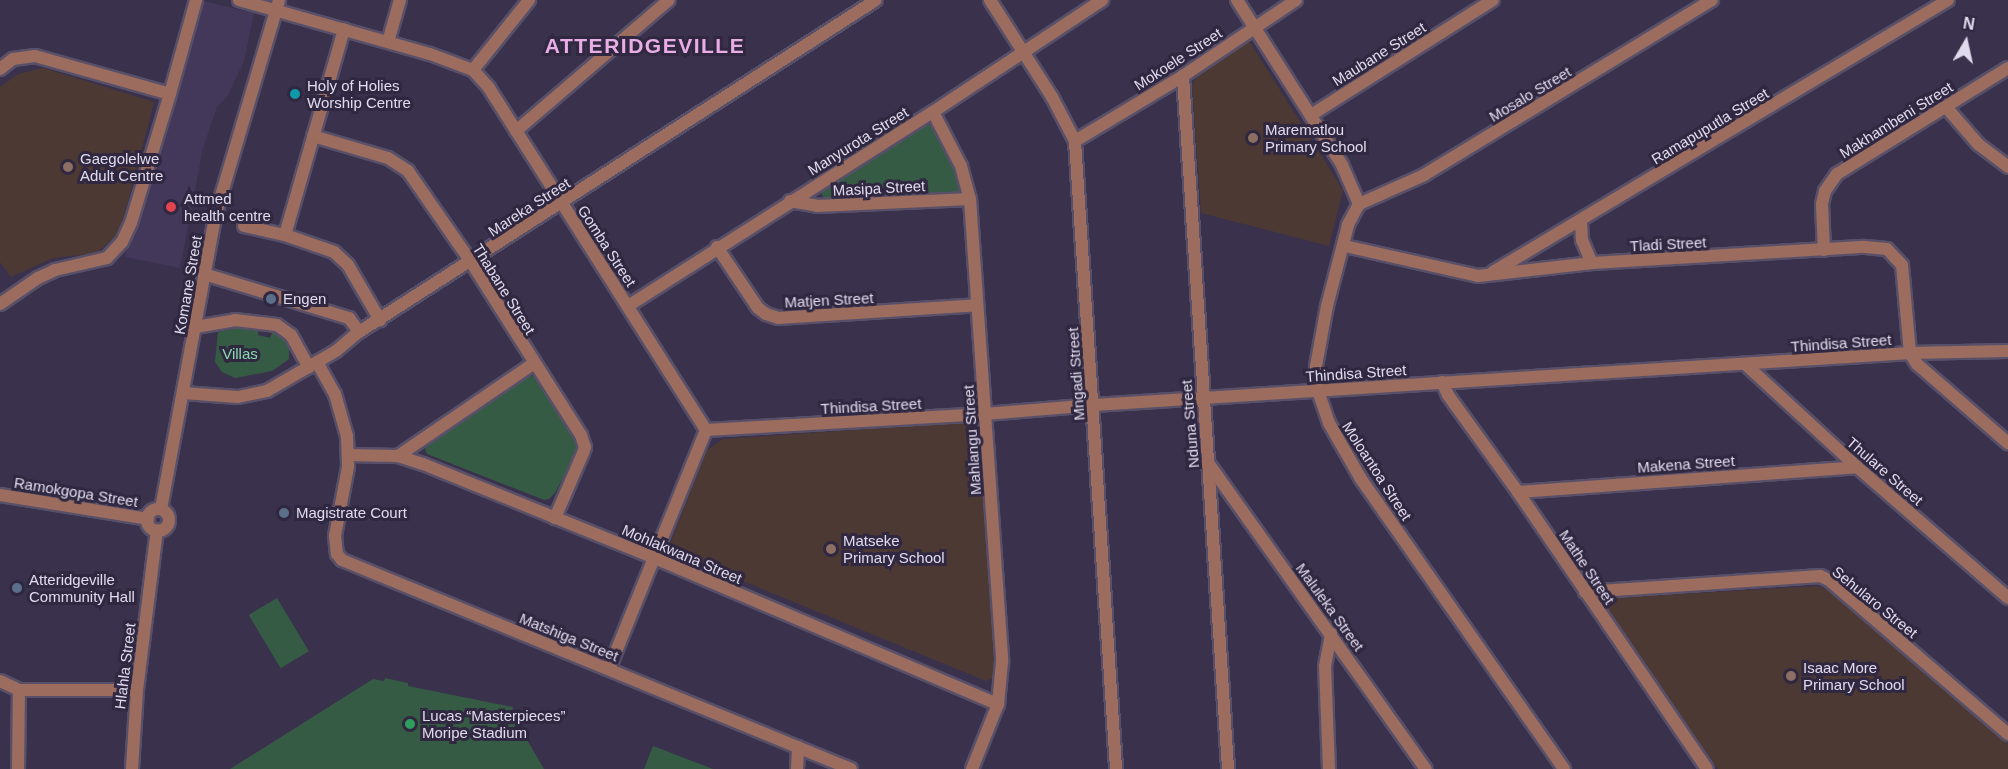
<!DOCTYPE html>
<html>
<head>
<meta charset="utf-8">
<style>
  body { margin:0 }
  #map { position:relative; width:2008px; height:769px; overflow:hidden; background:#3a314c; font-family:Helvetica,sans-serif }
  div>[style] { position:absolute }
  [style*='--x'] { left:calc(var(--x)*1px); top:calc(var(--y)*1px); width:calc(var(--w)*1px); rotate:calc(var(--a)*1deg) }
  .built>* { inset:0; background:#433859 }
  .education>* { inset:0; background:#4d3934 }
  .green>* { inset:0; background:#355b45; transform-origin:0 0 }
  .roads { filter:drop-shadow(2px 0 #585069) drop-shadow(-2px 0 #585069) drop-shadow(0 2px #585069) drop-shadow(0 -2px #585069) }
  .minor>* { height:12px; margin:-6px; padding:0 6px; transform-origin:6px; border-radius:6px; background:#9c6d5f }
  .tertiary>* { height:12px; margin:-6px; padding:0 6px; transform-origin:6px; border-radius:6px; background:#9c6d5f }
  .tertiary>.ring { margin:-6px; padding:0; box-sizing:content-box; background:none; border:12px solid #9c6d5f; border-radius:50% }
  .dots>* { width:16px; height:16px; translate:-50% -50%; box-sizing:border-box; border:3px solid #302741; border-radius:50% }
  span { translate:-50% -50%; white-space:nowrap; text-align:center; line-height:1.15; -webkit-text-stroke:6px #302741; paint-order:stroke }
  .street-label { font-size:15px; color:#e0dbec }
  .poi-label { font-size:15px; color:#e0dbec }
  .left { translate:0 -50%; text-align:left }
  .park-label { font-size:15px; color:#85ddab }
  .district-label { font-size:21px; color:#e8ade4; font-weight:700; letter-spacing:1.5px }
  .north { position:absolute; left:1936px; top:12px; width:60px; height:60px; -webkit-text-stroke:4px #302741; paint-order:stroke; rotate:9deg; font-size:16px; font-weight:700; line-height:24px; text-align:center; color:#e0dbec }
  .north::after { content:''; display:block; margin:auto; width:21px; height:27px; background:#e0dbec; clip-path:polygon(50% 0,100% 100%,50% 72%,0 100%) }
</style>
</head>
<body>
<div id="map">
  <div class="built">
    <div style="clip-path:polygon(199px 0,254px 13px,244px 61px,228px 95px,217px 107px,203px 148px,180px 268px,125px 257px)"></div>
  </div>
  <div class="education">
    <div style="clip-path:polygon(1249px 41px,1343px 190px,1329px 246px,1201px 213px,1192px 85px,1202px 68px)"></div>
    <div style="clip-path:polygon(43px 68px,154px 102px,120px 232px,97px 253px,53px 258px,11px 277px,0 262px,0 87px,18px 74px)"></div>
    <div style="clip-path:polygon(968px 422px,980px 434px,997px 676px,986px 681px,677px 554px,670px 544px,707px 450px,723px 439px)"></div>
    <div style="clip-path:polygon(1818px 586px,1828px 590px,2008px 744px,2008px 769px,1718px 769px,1605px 607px,1613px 598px)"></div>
  </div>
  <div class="green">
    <div style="clip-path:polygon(923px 124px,936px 126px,963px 176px,964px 195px,825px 201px,820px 190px)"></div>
    <div style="clip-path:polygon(251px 325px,259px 328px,258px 335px,270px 338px,273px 331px,282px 334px,289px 346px,289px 359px,272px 371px,235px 378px,222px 372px,215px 362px,218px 332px)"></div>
    <div style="clip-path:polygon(523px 375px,537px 377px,580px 446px,555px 493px,549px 499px,544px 500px,427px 454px,424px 446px)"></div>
    <div style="left:277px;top:598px;width:62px;height:33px;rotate:59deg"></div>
    <div style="clip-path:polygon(385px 678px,408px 683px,408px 686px,513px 707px,512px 714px,544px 769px,230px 769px,373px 679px,384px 681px)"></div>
    <div style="clip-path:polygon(653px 746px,713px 769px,644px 769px)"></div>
  </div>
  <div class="roads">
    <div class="minor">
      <div style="--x:239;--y:0;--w:198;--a:15.8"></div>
      <div style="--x:430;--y:54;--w:46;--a:20.4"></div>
      <div style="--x:473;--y:70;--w:24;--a:48"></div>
      <div style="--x:489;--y:88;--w:405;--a:57.6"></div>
      <div style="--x:706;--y:430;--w:258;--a:112.1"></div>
      <div style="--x:990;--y:0;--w:115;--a:57.4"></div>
      <div style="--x:1052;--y:97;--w:50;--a:62.4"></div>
      <div style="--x:1075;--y:141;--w:629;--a:86.26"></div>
      <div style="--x:1237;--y:0;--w:196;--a:57.5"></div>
      <div style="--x:1342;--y:165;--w:43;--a:66.4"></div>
      <div style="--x:1359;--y:204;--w:24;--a:118"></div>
      <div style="--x:1348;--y:225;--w:84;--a:104.5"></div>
      <div style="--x:1327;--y:306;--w:61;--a:100.4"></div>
      <div style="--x:1316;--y:366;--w:25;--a:85"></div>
      <div style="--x:1318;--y:391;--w:34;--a:71"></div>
      <div style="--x:1329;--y:423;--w:64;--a:60.3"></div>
      <div style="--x:1361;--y:479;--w:354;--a:55"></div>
      <div style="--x:388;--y:42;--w:44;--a:-74.1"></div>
      <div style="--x:0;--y:69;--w:16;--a:-38"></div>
      <div style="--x:13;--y:59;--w:22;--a:-8"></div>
      <div style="--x:35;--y:56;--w:140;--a:15.7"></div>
      <div style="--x:473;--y:70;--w:90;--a:-51.3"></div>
      <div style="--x:1183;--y:76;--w:694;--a:86.28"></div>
      <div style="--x:1946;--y:107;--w:49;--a:49.1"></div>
      <div style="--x:1978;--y:144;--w:38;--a:37"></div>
      <div style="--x:933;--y:112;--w:61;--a:62.6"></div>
      <div style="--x:961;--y:166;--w:34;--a:75"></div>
      <div style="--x:970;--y:199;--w:464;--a:86"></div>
      <div style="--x:1002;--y:662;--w:42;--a:95.4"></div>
      <div style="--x:998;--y:704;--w:70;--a:111.8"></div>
      <div style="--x:1311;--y:115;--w:215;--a:-32.3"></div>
      <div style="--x:516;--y:131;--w:201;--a:-40.6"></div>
      <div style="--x:313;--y:136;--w:78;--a:16.3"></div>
      <div style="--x:388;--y:158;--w:24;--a:33"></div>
      <div style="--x:408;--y:171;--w:111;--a:55.3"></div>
      <div style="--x:471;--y:262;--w:205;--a:57.6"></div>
      <div style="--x:581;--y:435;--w:13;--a:72"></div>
      <div style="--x:585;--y:447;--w:6;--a:108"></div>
      <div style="--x:583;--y:453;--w:71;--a:113.3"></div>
      <div style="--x:1075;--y:141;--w:126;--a:-31"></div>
      <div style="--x:1183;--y:76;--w:136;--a:-33.9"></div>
      <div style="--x:790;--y:201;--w:27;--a:10"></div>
      <div style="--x:817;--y:206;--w:153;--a:-2.6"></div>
      <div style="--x:1359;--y:204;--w:71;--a:-24"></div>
      <div style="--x:1424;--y:175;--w:337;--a:-31.3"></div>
      <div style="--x:1581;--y:222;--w:18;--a:87"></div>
      <div style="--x:1582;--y:240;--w:25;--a:67"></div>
      <div style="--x:244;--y:226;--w:42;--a:12.4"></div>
      <div style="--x:285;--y:235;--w:52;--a:19.1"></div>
      <div style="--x:334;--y:252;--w:19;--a:43"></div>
      <div style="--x:348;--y:265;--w:64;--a:59.8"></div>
      <div style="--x:285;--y:235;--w:214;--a:-74"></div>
      <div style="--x:1345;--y:246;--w:136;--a:12.7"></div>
      <div style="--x:1478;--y:276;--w:115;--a:-6.5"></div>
      <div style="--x:1592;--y:263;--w:273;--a:-3.4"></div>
      <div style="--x:1865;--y:247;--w:22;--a:5"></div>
      <div style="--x:1887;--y:249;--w:22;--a:47"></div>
      <div style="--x:1902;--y:265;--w:88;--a:84.8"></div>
      <div style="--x:1910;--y:353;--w:13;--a:58"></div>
      <div style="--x:1917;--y:364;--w:121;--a:41"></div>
      <div style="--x:717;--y:247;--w:73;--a:56.1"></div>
      <div style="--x:758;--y:308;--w:10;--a:37"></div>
      <div style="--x:766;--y:314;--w:13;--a:18"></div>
      <div style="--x:778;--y:318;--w:199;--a:-3.7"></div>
      <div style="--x:1824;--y:250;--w:46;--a:-92.5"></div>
      <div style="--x:1822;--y:204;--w:13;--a:-77"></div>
      <div style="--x:1825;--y:191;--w:21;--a:-55"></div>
      <div style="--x:1837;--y:174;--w:201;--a:-31.8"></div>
      <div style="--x:1493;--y:272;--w:530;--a:-30.87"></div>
      <div style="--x:204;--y:274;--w:152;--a:16.9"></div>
      <div style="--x:349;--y:318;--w:17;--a:54"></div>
      <div style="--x:0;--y:304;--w:46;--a:-34.4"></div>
      <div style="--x:38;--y:278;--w:19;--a:-25"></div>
      <div style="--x:55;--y:270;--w:53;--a:-13"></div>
      <div style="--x:107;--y:258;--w:22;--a:-47"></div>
      <div style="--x:122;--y:242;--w:21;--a:-65"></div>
      <div style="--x:131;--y:223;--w:135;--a:-73.2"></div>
      <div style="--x:170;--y:94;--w:98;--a:-74.5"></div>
      <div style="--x:628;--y:306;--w:361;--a:-32.5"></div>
      <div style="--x:933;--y:112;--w:203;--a:-33.5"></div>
      <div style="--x:196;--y:327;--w:40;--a:-10"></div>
      <div style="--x:235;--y:320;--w:42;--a:6.8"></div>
      <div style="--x:277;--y:325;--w:17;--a:36"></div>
      <div style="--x:291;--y:335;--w:37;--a:61"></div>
      <div style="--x:317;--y:362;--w:37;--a:61"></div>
      <div style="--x:335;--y:394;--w:44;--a:74.1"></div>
      <div style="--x:347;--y:436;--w:31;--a:88"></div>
      <div style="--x:348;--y:467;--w:70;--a:100.7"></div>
      <div style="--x:335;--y:536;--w:18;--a:84"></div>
      <div style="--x:337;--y:554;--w:8;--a:50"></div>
      <div style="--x:342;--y:560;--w:550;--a:22.32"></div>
      <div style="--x:1745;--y:364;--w:152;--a:42.6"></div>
      <div style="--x:1857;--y:467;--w:200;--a:40.9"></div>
      <div style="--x:1442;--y:382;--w:14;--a:65"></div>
      <div style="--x:1448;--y:395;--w:120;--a:54.2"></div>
      <div style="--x:1518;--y:492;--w:335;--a:55.7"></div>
      <div style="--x:706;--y:430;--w:279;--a:-3.3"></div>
      <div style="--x:985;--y:414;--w:109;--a:-4.7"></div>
      <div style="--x:1094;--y:405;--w:818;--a:-3.65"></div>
      <div style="--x:1910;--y:353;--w:98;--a:-1.2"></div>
      <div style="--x:348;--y:455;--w:50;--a:1.1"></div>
      <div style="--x:398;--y:456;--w:26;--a:18"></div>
      <div style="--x:423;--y:464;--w:250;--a:22.1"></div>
      <div style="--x:655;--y:558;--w:373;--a:23.1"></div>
      <div style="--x:398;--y:456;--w:163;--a:-34.3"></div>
      <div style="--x:1209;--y:464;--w:374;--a:54.6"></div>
      <div style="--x:1518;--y:492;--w:340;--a:-4.2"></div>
      <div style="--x:1585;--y:592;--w:236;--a:-3.9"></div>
      <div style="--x:1820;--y:576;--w:10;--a:24"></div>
      <div style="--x:1829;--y:580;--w:236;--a:40.7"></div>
      <div style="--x:0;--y:681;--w:21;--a:25"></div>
      <div style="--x:19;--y:690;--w:118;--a:0"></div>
      <div style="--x:18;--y:769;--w:79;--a:-89.3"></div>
      <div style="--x:797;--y:769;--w:22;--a:-87"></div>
      <div style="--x:1329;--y:769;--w:103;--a:-92.2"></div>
      <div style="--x:1325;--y:666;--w:33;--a:-79"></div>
    </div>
    <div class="tertiary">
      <div style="--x:183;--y:393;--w:55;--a:4.2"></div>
      <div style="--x:238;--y:397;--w:30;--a:-12"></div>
      <div style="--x:267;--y:391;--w:80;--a:-30.1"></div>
      <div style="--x:336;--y:351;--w:30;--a:-40"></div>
      <div style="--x:359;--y:332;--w:614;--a:-32.71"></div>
      <div style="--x:0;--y:495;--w:150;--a:9.2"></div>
      <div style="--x:161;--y:509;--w:301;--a:-79.5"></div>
      <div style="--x:216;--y:213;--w:222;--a:-73.5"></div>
      <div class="ring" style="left:147px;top:509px;width:10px;height:10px"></div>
      <div style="--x:132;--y:769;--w:79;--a:-86.4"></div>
      <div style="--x:137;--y:690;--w:161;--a:-82.9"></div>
    </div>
  </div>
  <div class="dots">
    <div style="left:295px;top:94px;background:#0f9aa8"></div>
    <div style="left:1253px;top:138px;background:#8d6e63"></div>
    <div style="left:68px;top:167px;background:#8d6e63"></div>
    <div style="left:171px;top:207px;background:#e0444e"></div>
    <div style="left:271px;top:299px;background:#5c6f8a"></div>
    <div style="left:284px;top:513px;background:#5c6f8a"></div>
    <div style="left:831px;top:549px;background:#8d6e63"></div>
    <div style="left:17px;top:588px;background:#5c6f8a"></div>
    <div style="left:1791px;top:676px;background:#8d6e63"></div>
    <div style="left:410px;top:724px;background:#2e9e5b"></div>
  </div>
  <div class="street-label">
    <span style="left:1379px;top:54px;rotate:-32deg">Maubane Street</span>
    <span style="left:1178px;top:59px;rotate:-33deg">Mokoele Street</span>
    <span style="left:1530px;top:94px;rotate:-31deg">Mosalo Street</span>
    <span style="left:1896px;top:120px;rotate:-32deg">Makhambeni Street</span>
    <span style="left:1710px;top:126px;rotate:-31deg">Ramapuputla Street</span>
    <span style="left:858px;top:141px;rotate:-32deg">Manyurota Street</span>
    <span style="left:879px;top:188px;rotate:-3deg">Masipa Street</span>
    <span style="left:529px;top:207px;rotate:-33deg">Mareka Street</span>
    <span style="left:1668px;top:244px;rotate:-3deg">Tladi Street</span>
    <span style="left:607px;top:246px;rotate:57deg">Gomba Street</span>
    <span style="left:188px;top:285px;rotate:-80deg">Komane Street</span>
    <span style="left:504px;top:289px;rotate:58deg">Thabane Street</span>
    <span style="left:829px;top:300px;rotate:-3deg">Matjen Street</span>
    <span style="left:1841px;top:343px;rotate:-4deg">Thindisa Street</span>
    <span style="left:1356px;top:373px;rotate:-4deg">Thindisa Street</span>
    <span style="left:1076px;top:374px;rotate:-94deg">Mngadi Street</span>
    <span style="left:871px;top:406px;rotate:-3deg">Thindisa Street</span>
    <span style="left:1190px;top:424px;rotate:-95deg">Nduna Street</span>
    <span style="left:972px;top:440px;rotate:-94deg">Mahlangu Street</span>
    <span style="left:1686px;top:464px;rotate:-4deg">Makena Street</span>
    <span style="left:1377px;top:471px;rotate:57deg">Moloantoa Street</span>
    <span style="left:1885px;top:471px;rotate:41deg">Thulare Street</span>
    <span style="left:76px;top:492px;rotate:9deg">Ramokgopa Street</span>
    <span style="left:682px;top:554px;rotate:23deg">Mohlakwana Street</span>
    <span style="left:1587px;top:567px;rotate:56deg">Mathe Street</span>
    <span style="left:1875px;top:602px;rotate:39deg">Sehularo Street</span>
    <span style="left:1330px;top:607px;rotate:54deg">Maluleka Street</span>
    <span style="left:569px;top:637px;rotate:22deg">Matshiga Street</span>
    <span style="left:125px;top:666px;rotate:-83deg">Hlahla Street</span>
  </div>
  <div class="poi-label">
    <span class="left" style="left:307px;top:94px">Holy of Holies<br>Worship Centre</span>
    <span class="left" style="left:1265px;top:138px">Marematlou<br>Primary School</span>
    <span class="left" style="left:80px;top:167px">Gaegolelwe<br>Adult Centre</span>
    <span class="left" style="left:184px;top:207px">Attmed<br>health centre</span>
    <span class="left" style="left:283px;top:299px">Engen</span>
    <span class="left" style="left:296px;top:513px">Magistrate Court</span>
    <span class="left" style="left:843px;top:549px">Matseke<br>Primary School</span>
    <span class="left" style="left:29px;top:588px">Atteridgeville<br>Community Hall</span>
    <span class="left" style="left:1803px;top:676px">Isaac More<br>Primary School</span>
    <span class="left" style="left:422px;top:724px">Lucas “Masterpieces”<br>Moripe Stadium</span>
  </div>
  <div class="park-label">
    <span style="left:240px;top:354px">Villas</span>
  </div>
  <div class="district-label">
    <span style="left:645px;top:46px">ATTERIDGEVILLE</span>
  </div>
  <div class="north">N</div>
</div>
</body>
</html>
